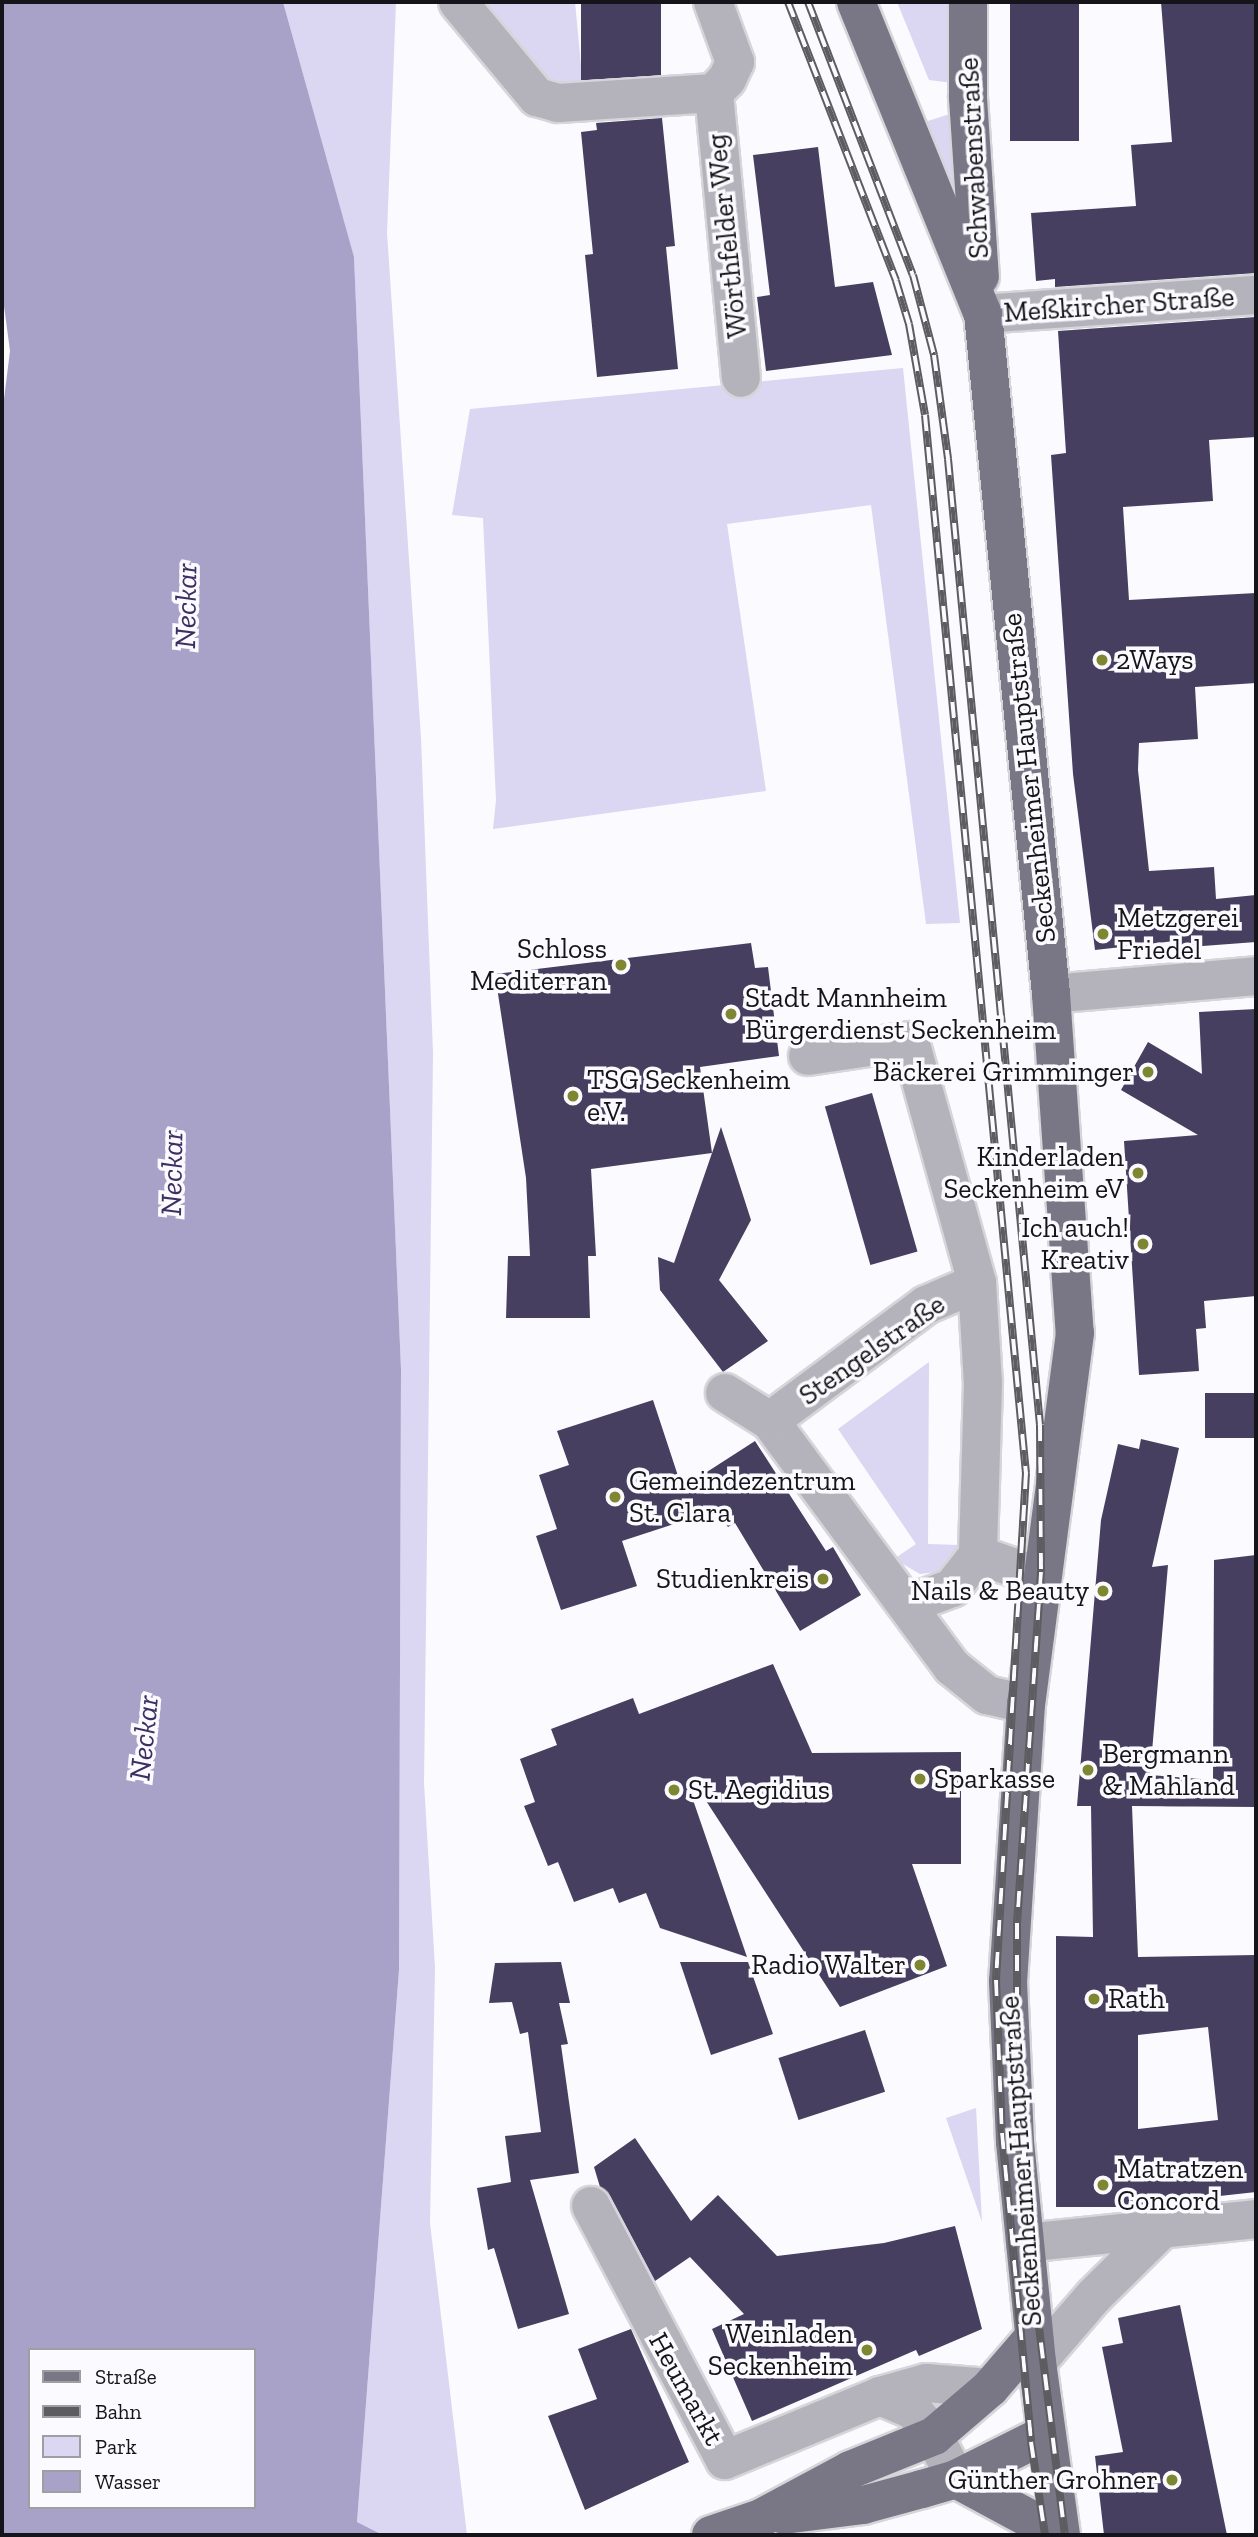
<!DOCTYPE html>
<html>
<head>
<meta charset="utf-8">
<style>
  body { margin:0 }
  #map { position:relative; width:1258px; height:2537px; overflow:hidden; background:#fbfafe; font-family:"Zilla Slab",serif }
  div>[style] { position:absolute }
  [style*='--x'] { left:calc(var(--x)*1px); top:calc(var(--y)*1px); width:calc(var(--w)*1px); rotate:calc(var(--a)*1deg) }
  .green>* { inset:0; background:#dbd6f1 }
  .water>* { inset:0; background:#a9a2c8 }
  .building>* { inset:0; background:#463f60; transform-origin:0 0 }
  .roads { filter:drop-shadow(2px 0 #d6d5da) drop-shadow(-2px 0 #d6d5da) drop-shadow(0 2px #d6d5da) drop-shadow(0 -2px #d6d5da) }
  .minor>* { height:38px; margin:-19px; padding:0 19px; transform-origin:19px; border-radius:19px; background:#b4b3bb }
  .major>* { height:38px; margin:-19px; padding:0 19px; transform-origin:19px; border-radius:19px; background:#797785 }
  .rail>* { height:8px; margin-top:-4px; transform-origin:0; background:repeating-linear-gradient(90deg,#fbfafe 0 16px,#5d5c61 0 32px); box-sizing:border-box; border-block:2px solid #5d5c61 }
  .dots>* { width:19px; height:19px; translate:-50% -50%; box-sizing:border-box; border:4px solid #fbfafe; border-radius:50% }
  span { translate:-50% -50%; white-space:nowrap; text-align:center; line-height:1.15; -webkit-text-stroke:7px #fbfafe; paint-order:stroke }
  .street-label { font-size:28px; color:#15141a }
  .poi-label { font-size:28px; color:#15141a }
  .left { translate:0 -50%; text-align:left }
  .right { translate:-100% -50%; text-align:right }
  .water-label { font-size:30px; color:#3d2f61; font-style:italic }
  .frame { position:absolute; inset:0; border:4px solid #15141a; pointer-events:none }
  .legend { position:absolute; left:28px; top:2348px; width:228px; height:161px; box-sizing:border-box; background:#fbfafe; border:2px solid #9f9ea3; margin:0; padding:9px 12px; list-style:none; font-size:21px; color:#15141a }
  .legend li { display:flex; align-items:center; gap:14px; height:35px }
  .legend b { width:35px; border:2px solid #9f9ea3 }
</style>
</head>
<body>
<div id="map">
  <div class="green">
    <div style="clip-path:polygon(283px 2px,396px 2px,387px 233px,421px 738px,433px 1053px,424px 1783px,435px 1968px,430px 2223px,467px 2535px,383px 2535px,357px 2522px,399px 1970px,401px 1369px,354px 258px)"></div>
    <div style="clip-path:polygon(485px 2px,575px 2px,583px 87px,559px 91px)"></div>
    <div style="clip-path:polygon(897px 2px,950px 2px,952px 83px,929px 80px)"></div>
    <div style="clip-path:polygon(953px 113px,964px 219px,909px 127px)"></div>
    <div style="clip-path:polygon(903px 368px,960px 923px,926px 924px,871px 505px,727px 524px,766px 791px,493px 829px,496px 800px,483px 518px,452px 515px,470px 409px)"></div>
    <div style="clip-path:polygon(929px 1362px,928px 1544px,959px 1545px,945px 1571px,920px 1574px,894px 1559px,916px 1544px,838px 1429px)"></div>
    <div style="clip-path:polygon(976px 2108px,982px 2222px,946px 2118px)"></div>
  </div>
  <div class="water">
    <div style="clip-path:polygon(evenodd,2px 2px,283px 2px,354px 257px,401px 1369px,399px 1970px,357px 2522px,383px 2535px,2px 2535px,2px 415px,10px 351px,2px 291px,2px 2px,30px 2350px,254px 2350px,254px 2507px,30px 2507px,30px 2350px)"></div>
  </div>
  <div class="building">
    <div style="left:581px;top:2px;width:80px;height:78px"></div>
    <div style="left:1010px;top:2px;width:69px;height:139px"></div>
    <div style="clip-path:polygon(1161px 2px,1256px 2px,1256px 273px,1055px 287px,1055px 279px,1036px 281px,1031px 213px,1136px 206px,1131px 145px,1172px 142px)"></div>
    <div style="clip-path:polygon(662px 118px,675px 246px,666px 247px,678px 369px,597px 377px,585px 255px,593px 254px,581px 132px,597px 130px,596px 123px)"></div>
    <div style="clip-path:polygon(818px 147px,835px 287px,873px 282px,892px 355px,766px 371px,757px 297px,770px 295px,753px 155px)"></div>
    <div style="clip-path:polygon(1256px 317px,1256px 437px,1209px 440px,1213px 501px,1123px 507px,1129px 600px,1256px 593px,1256px 683px,1195px 687px,1198px 739px,1139px 743px,1138px 770px,1149px 871px,1214px 867px,1216px 899px,1256px 895px,1256px 942px,1176px 948px,1175px 941px,1095px 950px,1073px 774px,1051px 455px,1066px 453px,1058px 331px)"></div>
    <div style="clip-path:polygon(751px 943px,755px 968px,768px 967px,779px 1056px,700px 1067px,712px 1153px,591px 1169px,596px 1256px,588px 1256px,590px 1318px,506px 1318px,508px 1256px,530px 1256px,526px 1178px,495px 974px)"></div>
    <div style="clip-path:polygon(1256px 1009px,1256px 1296px,1204px 1301px,1206px 1328px,1196px 1329px,1199px 1371px,1139px 1375px,1124px 1141px,1198px 1135px,1121px 1090px,1148px 1042px,1202px 1074px,1199px 1012px)"></div>
    <div style="left:872px;top:1093px;width:165px;height:49px;rotate:74deg"></div>
    <div style="clip-path:polygon(721px 1127px,751px 1220px,719px 1280px,768px 1341px,723px 1372px,660px 1290px,658px 1257px,674px 1263px)"></div>
    <div style="left:1256px;top:1393px;width:45px;height:51px;rotate:90deg"></div>
    <div style="clip-path:polygon(653px 1400px,682px 1488px,755px 1441px,826px 1551px,833px 1547px,861px 1595px,800px 1631px,735px 1523px,728px 1527px,717px 1510px,622px 1541px,637px 1586px,561px 1610px,536px 1536px,557px 1529px,539px 1475px,569px 1465px,557px 1431px)"></div>
    <div style="clip-path:polygon(evenodd,1141px 1439px,1179px 1448px,1152px 1567px,1168px 1565px,1150px 1775px,1213px 1780px,1214px 1560px,1256px 1555px,1256px 1807px,1132px 1806px,1138px 1957px,1256px 1955px,1256px 2192px,1156px 2203px,1156px 2207px,1056px 2207px,1056px 1936px,1093px 1937px,1091px 1806px,1077px 1806px,1101px 1520px,1118px 1444px,1139px 1449px,1141px 1439px,1208px 2027px,1218px 2120px,1138px 2129px,1138px 2035px,1208px 2027px)"></div>
    <div style="clip-path:polygon(773px 1664px,812px 1753px,961px 1752px,961px 1864px,912px 1864px,947px 1966px,840px 2007px,699px 1790px,691px 1794px,747px 1957px,660px 1928px,646px 1893px,619px 1903px,613px 1888px,574px 1902px,558px 1862px,548px 1866px,524px 1806px,535px 1802px,520px 1759px,557px 1745px,551px 1729px,633px 1698px,639px 1714px)"></div>
    <div style="clip-path:polygon(561px 1962px,570px 2003px,559px 2003px,568px 2044px,561px 2045px,579px 2173px,530px 2180px,569px 2314px,518px 2329px,494px 2248px,488px 2250px,477px 2188px,511px 2182px,505px 2136px,541px 2132px,528px 2032px,520px 2034px,512px 2002px,489px 2003px,495px 1963px)"></div>
    <div style="clip-path:polygon(680px 1962px,748px 1962px,773px 2034px,711px 2055px)"></div>
    <div style="left:865px;top:2030px;width:65px;height:91px;rotate:72deg"></div>
    <div style="clip-path:polygon(635px 2138px,691px 2221px,718px 2195px,777px 2256px,884px 2243px,955px 2226px,982px 2329px,919px 2356px,916px 2350px,752px 2421px,712px 2329px,744px 2314px,690px 2257px,655px 2281px,610px 2196px,600px 2187px,594px 2167px)"></div>
    <div style="clip-path:polygon(1180px 2305px,1227px 2535px,1104px 2535px,1095px 2456px,1123px 2452px,1102px 2347px,1123px 2343px,1118px 2318px)"></div>
    <div style="clip-path:polygon(631px 2329px,689px 2462px,585px 2510px,548px 2416px,597px 2399px,578px 2349px)"></div>
  </div>
  <div class="roads">
    <div class="minor">
      <div style="--x:458;--y:2;--w:124;--a:50.3"></div>
      <div style="--x:537;--y:97;--w:22;--a:16"></div>
      <div style="--x:558;--y:103;--w:156;--a:-3.7"></div>
      <div style="--x:713;--y:2;--w:64;--a:69.9"></div>
      <div style="--x:735;--y:62;--w:19;--a:115"></div>
      <div style="--x:727;--y:79;--w:19;--a:133"></div>
      <div style="--x:714;--y:93;--w:286;--a:84.6"></div>
      <div style="--x:983;--y:314;--w:274;--a:-4"></div>
      <div style="--x:1051;--y:994;--w:206;--a:-5"></div>
      <div style="--x:808;--y:1056;--w:103;--a:-8.4"></div>
      <div style="--x:910;--y:1041;--w:251;--a:74.5"></div>
      <div style="--x:977;--y:1283;--w:100;--a:86.6"></div>
      <div style="--x:983;--y:1383;--w:172;--a:91.7"></div>
      <div style="--x:977;--y:1283;--w:56;--a:156.7"></div>
      <div style="--x:926;--y:1305;--w:194;--a:143.4"></div>
      <div style="--x:770;--y:1421;--w:306;--a:53.5"></div>
      <div style="--x:952;--y:1667;--w:45;--a:38.7"></div>
      <div style="--x:987;--y:1695;--w:40;--a:13"></div>
      <div style="--x:725;--y:1393;--w:53;--a:31.9"></div>
      <div style="--x:978;--y:1555;--w:66;--a:19.5"></div>
      <div style="--x:909;--y:1604;--w:46;--a:-20.4"></div>
      <div style="--x:952;--y:1588;--w:42;--a:-51.8"></div>
      <div style="--x:591;--y:2206;--w:287;--a:62.2"></div>
      <div style="--x:725;--y:2460;--w:168;--a:-22.4"></div>
      <div style="--x:880;--y:2396;--w:48;--a:-15.8"></div>
      <div style="--x:926;--y:2383;--w:64;--a:4.5"></div>
      <div style="--x:1025;--y:2243;--w:232;--a:-5.9"></div>
      <div style="--x:1037;--y:2362;--w:87;--a:-49.2"></div>
      <div style="--x:1094;--y:2296;--w:91;--a:-44.6"></div>
      <div style="--x:880;--y:2396;--w:36;--a:23"></div>
      <div style="--x:913;--y:2410;--w:33;--a:51"></div>
      <div style="--x:934;--y:2436;--w:48;--a:62.9"></div>
    </div>
    <div class="major">
      <div style="--x:856;--y:2;--w:337;--a:67.9"></div>
      <div style="--x:983;--y:314;--w:683;--a:84.29"></div>
      <div style="--x:1051;--y:994;--w:340;--a:86"></div>
      <div style="--x:1075;--y:1333;--w:374;--a:97.5"></div>
      <div style="--x:1026;--y:1704;--w:278;--a:93.7"></div>
      <div style="--x:1008;--y:1981;--w:161;--a:87.5"></div>
      <div style="--x:1015;--y:2142;--w:221;--a:84.3"></div>
      <div style="--x:1037;--y:2362;--w:175;--a:82.1"></div>
      <div style="--x:968;--y:2;--w:96;--a:90"></div>
      <div style="--x:968;--y:98;--w:179;--a:86.2"></div>
      <div style="--x:956;--y:2479;--w:118;--a:28.3"></div>
      <div style="--x:784;--y:2515;--w:80;--a:-7.2"></div>
      <div style="--x:863;--y:2505;--w:61;--a:-15.2"></div>
      <div style="--x:922;--y:2489;--w:35;--a:-16"></div>
      <div style="--x:956;--y:2479;--w:101;--a:-26.6"></div>
      <div style="--x:711;--y:2535;--w:53;--a:-18.8"></div>
      <div style="--x:761;--y:2518;--w:101;--a:-28.3"></div>
      <div style="--x:850;--y:2470;--w:91;--a:-22"></div>
      <div style="--x:934;--y:2436;--w:74;--a:-40.6"></div>
      <div style="--x:990;--y:2388;--w:67;--a:-49.2"></div>
    </div>
  </div>
  <div class="rail">
    <div style="--x:788;--y:2;--w:299;--a:68.8"></div>
    <div style="--x:896;--y:281;--w:45;--a:73.2"></div>
    <div style="--x:909;--y:324;--w:92;--a:80"></div>
    <div style="--x:925;--y:415;--w:1063;--a:84.55"></div>
    <div style="--x:1026;--y:1473;--w:508;--a:93.39"></div>
    <div style="--x:996;--y:1980;--w:153;--a:87.8"></div>
    <div style="--x:1002;--y:2133;--w:310;--a:84.6"></div>
    <div style="--x:1031;--y:2442;--w:94;--a:81.4"></div>
    <div style="--x:808;--y:2;--w:292;--a:69"></div>
    <div style="--x:913;--y:275;--w:83;--a:75.3"></div>
    <div style="--x:934;--y:355;--w:105;--a:82.3"></div>
    <div style="--x:948;--y:459;--w:970;--a:84.56"></div>
    <div style="--x:1040;--y:1425;--w:147;--a:89.6"></div>
    <div style="--x:1041;--y:1572;--w:352;--a:93.9"></div>
    <div style="--x:1017;--y:1923;--w:130;--a:90"></div>
    <div style="--x:1017;--y:2053;--w:227;--a:86"></div>
    <div style="--x:1033;--y:2279;--w:258;--a:82.9"></div>
  </div>
  <div class="dots">
    <div style="left:1102px;top:660px;background:#7e8632"></div>
    <div style="left:1103px;top:934px;background:#7e8632"></div>
    <div style="left:621px;top:965px;background:#7e8632"></div>
    <div style="left:731px;top:1014px;background:#7e8632"></div>
    <div style="left:1148px;top:1072px;background:#7e8632"></div>
    <div style="left:573px;top:1096px;background:#7e8632"></div>
    <div style="left:1138px;top:1173px;background:#7e8632"></div>
    <div style="left:1143px;top:1244px;background:#7e8632"></div>
    <div style="left:615px;top:1497px;background:#7e8632"></div>
    <div style="left:823px;top:1579px;background:#7e8632"></div>
    <div style="left:1103px;top:1591px;background:#7e8632"></div>
    <div style="left:1088px;top:1770px;background:#7e8632"></div>
    <div style="left:920px;top:1779px;background:#7e8632"></div>
    <div style="left:674px;top:1790px;background:#7e8632"></div>
    <div style="left:920px;top:1965px;background:#7e8632"></div>
    <div style="left:1094px;top:1999px;background:#7e8632"></div>
    <div style="left:1103px;top:2185px;background:#7e8632"></div>
    <div style="left:867px;top:2350px;background:#7e8632"></div>
    <div style="left:1172px;top:2480px;background:#7e8632"></div>
  </div>
  <div class="street-label">
    <span style="left:974px;top:158px;rotate:-93deg">Schwabenstraße</span>
    <span style="left:727px;top:236px;rotate:-96deg">Wörthfelder Weg</span>
    <span style="left:1119px;top:305px;rotate:-4deg">Meßkircher Straße</span>
    <span style="left:1029px;top:778px;rotate:-96deg">Seckenheimer Hauptstraße</span>
    <span style="left:872px;top:1350px;rotate:-35deg">Stengelstraße</span>
    <span style="left:1021px;top:2161px;rotate:-94deg">Seckenheimer Hauptstraße</span>
    <span style="left:686px;top:2389px;rotate:61deg">Heumarkt</span>
  </div>
  <div class="poi-label">
    <span class="left" style="left:1116px;top:660px">2Ways</span>
    <span class="left" style="left:1117px;top:934px">Metzgerei<br>Friedel</span>
    <span class="right" style="left:607px;top:965px">Schloss<br>Mediterran</span>
    <span class="left" style="left:745px;top:1014px">Stadt Mannheim<br>Bürgerdienst Seckenheim</span>
    <span class="right" style="left:1134px;top:1072px">Bäckerei Grimminger</span>
    <span class="left" style="left:587px;top:1096px">TSG Seckenheim<br>e.V.</span>
    <span class="right" style="left:1124px;top:1173px">Kinderladen<br>Seckenheim eV</span>
    <span class="right" style="left:1129px;top:1244px">Ich auch!<br>Kreativ</span>
    <span class="left" style="left:629px;top:1497px">Gemeindezentrum<br>St. Clara</span>
    <span class="right" style="left:809px;top:1579px">Studienkreis</span>
    <span class="right" style="left:1089px;top:1591px">Nails &amp; Beauty</span>
    <span class="left" style="left:1102px;top:1770px">Bergmann<br>&amp; Mahland</span>
    <span class="left" style="left:934px;top:1779px">Sparkasse</span>
    <span class="left" style="left:688px;top:1790px">St. Aegidius</span>
    <span class="right" style="left:906px;top:1965px">Radio Walter</span>
    <span class="left" style="left:1108px;top:1999px">Rath</span>
    <span class="left" style="left:1117px;top:2185px">Matratzen<br>Concord</span>
    <span class="right" style="left:853px;top:2350px">Weinladen<br>Seckenheim</span>
    <span class="right" style="left:1158px;top:2480px">Günther Grohner</span>
  </div>
  <div class="water-label">
    <span style="left:186px;top:606px;rotate:-89deg">Neckar</span>
    <span style="left:172px;top:1173px;rotate:-89deg">Neckar</span>
    <span style="left:144px;top:1738px;rotate:-84deg">Neckar</span>
  </div>
  <div class="frame"></div>
  <ul class="legend">
  <li><b style="height:9px;background:#797785"></b>Straße</li>
  <li><b style="height:9px;background:#5d5c61"></b>Bahn</li>
  <li><b style="height:19px;background:#dbd6f1"></b>Park</li>
  <li><b style="height:19px;background:#a9a2c8"></b>Wasser</li>
  </ul>
</div>
</body>
</html>
